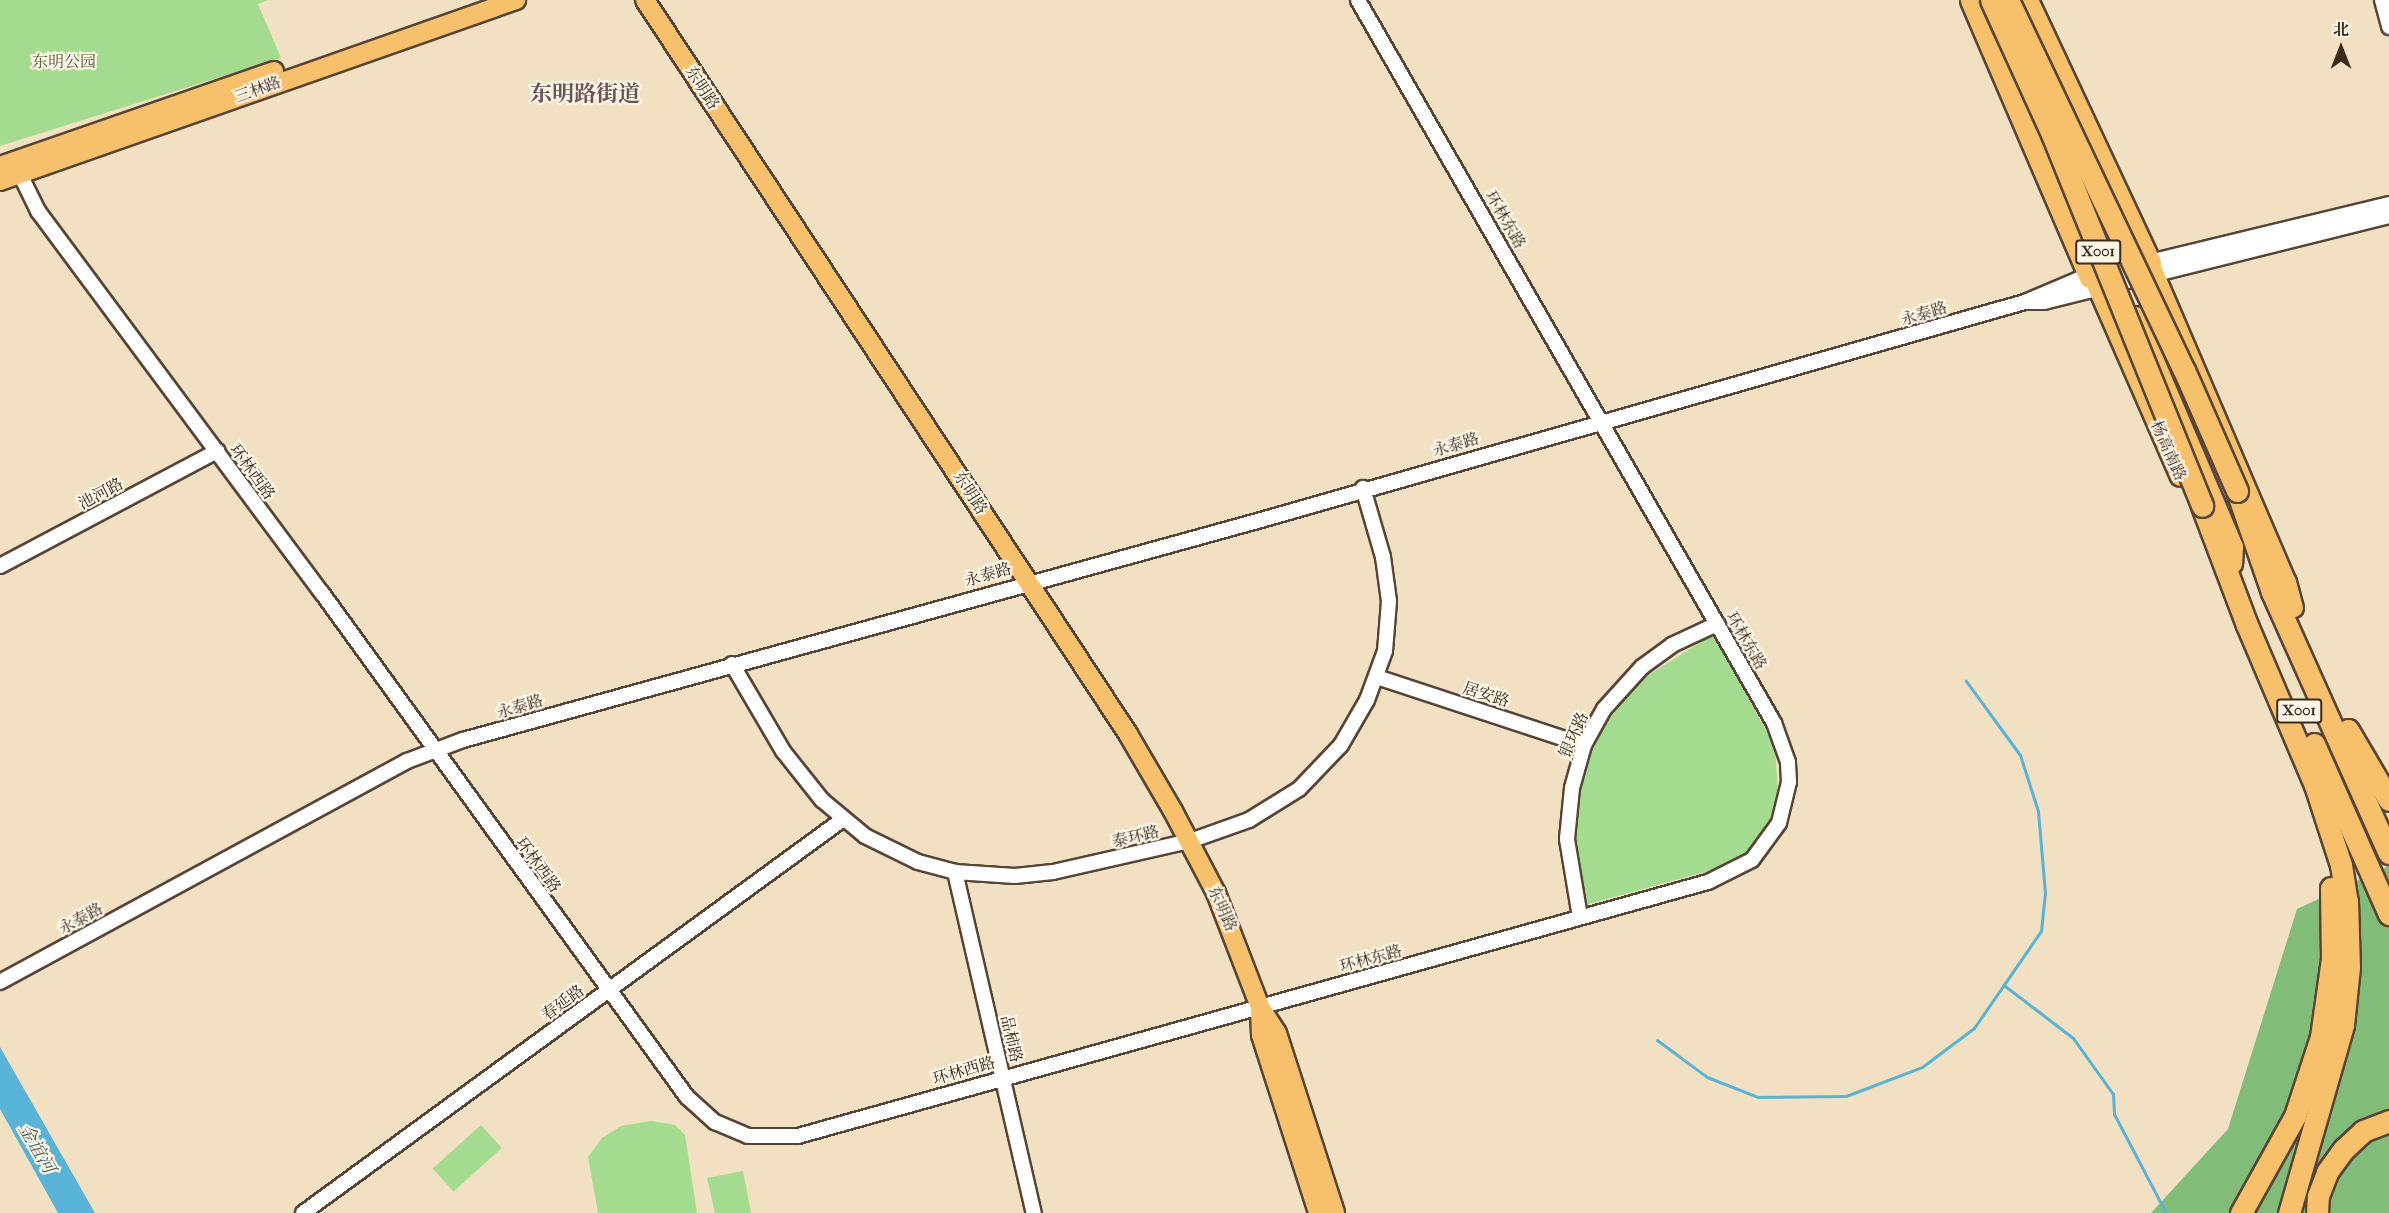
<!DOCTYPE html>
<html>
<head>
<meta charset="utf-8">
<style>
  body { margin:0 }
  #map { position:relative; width:2389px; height:1213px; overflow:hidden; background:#f1e1c2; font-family:"IM FELL French Canon","Noto Serif SC",serif }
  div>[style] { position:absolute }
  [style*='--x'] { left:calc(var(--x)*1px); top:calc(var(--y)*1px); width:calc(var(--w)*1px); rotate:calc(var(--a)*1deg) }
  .green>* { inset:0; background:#a3dc8e; transform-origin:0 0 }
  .forest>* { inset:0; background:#82bc79 }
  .water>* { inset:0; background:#58b4d6 }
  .stream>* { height:3px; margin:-1.5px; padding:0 1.5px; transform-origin:1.5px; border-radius:1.5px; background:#58b4d6 }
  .roads { filter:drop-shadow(2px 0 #564537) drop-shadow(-2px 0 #564537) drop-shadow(0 2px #564537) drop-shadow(0 -2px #564537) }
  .minor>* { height:14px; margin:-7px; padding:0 7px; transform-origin:7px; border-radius:7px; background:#fff }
  .major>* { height:18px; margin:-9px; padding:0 9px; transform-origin:9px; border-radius:9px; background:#f7c06b }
  .highway>* { height:21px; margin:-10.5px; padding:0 10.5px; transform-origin:10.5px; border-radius:10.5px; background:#f7c06b }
  .bridges { filter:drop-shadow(2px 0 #564537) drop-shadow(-2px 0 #564537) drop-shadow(0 2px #564537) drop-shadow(0 -2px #564537) }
  .highway-bridge>* { height:21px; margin:-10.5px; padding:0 10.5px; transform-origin:10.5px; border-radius:10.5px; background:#f7c06b }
  span { translate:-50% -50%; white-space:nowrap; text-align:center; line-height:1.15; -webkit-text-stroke:4.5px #fcf5e5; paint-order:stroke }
  .shield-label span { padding:2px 4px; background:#fcf5e5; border:2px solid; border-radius:4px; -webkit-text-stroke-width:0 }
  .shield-label { font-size:15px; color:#3b2a1e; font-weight:700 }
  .park-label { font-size:16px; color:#55563a }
  .street-label { font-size:16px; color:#3b2a1e }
  .water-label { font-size:18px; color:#455a5e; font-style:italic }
  .district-label { font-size:22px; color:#6a5458; font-weight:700 }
  .north { position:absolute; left:2311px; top:18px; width:60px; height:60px; -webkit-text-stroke:4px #fcf5e5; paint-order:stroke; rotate:0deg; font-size:16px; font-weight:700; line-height:24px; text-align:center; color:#3b2a1e }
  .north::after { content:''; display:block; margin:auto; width:21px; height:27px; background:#3b2a1e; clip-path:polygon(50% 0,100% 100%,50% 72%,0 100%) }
</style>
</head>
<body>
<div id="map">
  <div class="green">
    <div style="clip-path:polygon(0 0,268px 0,258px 4px,281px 58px,0 146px)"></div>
    <div style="clip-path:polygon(1714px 634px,1775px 747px,1778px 793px,1768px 828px,1749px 854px,1726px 866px,1585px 905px,1576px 864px,1575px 820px,1585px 765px,1608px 721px,1639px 681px)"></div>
    <div style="clip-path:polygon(651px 1121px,675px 1125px,685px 1135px,697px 1213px,598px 1213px,588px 1157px,602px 1138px,621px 1126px)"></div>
    <div style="left:481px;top:1125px;width:31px;height:65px;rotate:48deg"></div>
    <div style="clip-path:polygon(743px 1171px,751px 1213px,715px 1213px,707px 1178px)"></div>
  </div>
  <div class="forest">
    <div style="clip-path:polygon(2389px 866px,2389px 1213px,2151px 1213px,2228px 1129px,2297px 909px)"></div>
  </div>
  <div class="water">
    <div style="clip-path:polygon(0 1047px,95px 1213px,58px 1213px,0 1109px)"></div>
  </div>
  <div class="stream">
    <div style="--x:2005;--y:986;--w:86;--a:37.4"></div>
    <div style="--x:2073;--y:1038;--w:69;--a:54.5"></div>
    <div style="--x:2113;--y:1094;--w:20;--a:87"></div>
    <div style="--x:2114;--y:1114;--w:112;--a:62.3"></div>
    <div style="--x:1657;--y:1040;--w:62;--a:36.5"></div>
    <div style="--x:1707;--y:1077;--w:55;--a:21.4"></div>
    <div style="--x:1758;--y:1097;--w:88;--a:-0.7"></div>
    <div style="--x:1846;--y:1096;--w:81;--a:-20.9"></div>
    <div style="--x:1922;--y:1067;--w:65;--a:-36.9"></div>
    <div style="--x:1974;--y:1028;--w:118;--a:-55.4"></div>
    <div style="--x:2041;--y:931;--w:38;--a:-84"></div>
    <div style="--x:2045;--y:893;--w:82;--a:-94.9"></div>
    <div style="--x:2038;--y:811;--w:59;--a:-107.8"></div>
    <div style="--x:2020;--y:755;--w:92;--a:-126.1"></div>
  </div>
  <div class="roads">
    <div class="minor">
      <div style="--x:2382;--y:0;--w:28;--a:75"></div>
      <div style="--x:16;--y:166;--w:50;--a:63.9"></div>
      <div style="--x:38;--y:211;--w:476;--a:53.4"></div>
      <div style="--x:322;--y:593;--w:622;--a:54.09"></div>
      <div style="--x:687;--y:1097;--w:38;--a:42"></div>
      <div style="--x:715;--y:1122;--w:36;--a:23"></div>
      <div style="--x:748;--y:1136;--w:50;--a:0"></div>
      <div style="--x:798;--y:1136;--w:945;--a:-15.6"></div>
      <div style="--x:1708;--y:882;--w:49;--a:-26.6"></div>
      <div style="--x:1752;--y:860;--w:46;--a:-53.9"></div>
      <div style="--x:1779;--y:823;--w:42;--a:-76.3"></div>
      <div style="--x:1789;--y:782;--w:20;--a:-93"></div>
      <div style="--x:1788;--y:762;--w:41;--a:-109.7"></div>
      <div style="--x:1774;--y:723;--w:834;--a:-119.92"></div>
      <div style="--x:2027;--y:302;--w:17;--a:0"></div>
      <div style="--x:2044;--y:302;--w:356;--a:-14"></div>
      <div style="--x:0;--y:566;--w:246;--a:-27.9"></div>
      <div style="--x:732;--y:664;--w:101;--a:59.6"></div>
      <div style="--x:783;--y:751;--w:63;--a:51.5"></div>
      <div style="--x:822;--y:800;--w:56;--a:39.9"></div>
      <div style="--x:865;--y:836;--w:59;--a:26.1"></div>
      <div style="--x:918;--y:862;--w:38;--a:15"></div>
      <div style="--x:955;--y:872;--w:60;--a:3.8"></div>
      <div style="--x:1015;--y:876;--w:38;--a:-6"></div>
      <div style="--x:1053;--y:872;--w:140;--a:-12.8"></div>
      <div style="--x:1190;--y:841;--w:63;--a:-19.6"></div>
      <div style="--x:1249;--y:820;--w:59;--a:-31.8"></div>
      <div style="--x:1299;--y:789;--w:61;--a:-46.3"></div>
      <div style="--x:1341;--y:745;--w:52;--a:-60"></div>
      <div style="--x:1367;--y:700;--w:52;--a:-69.8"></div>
      <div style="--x:1385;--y:651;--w:50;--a:-85.4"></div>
      <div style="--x:1389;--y:601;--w:44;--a:-97.8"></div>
      <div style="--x:1383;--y:557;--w:72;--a:-106.2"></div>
      <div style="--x:1377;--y:677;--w:218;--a:18.2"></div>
      <div style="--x:955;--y:872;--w:350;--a:77"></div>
      <div style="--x:1580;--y:917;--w:79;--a:-99.5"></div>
      <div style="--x:1567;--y:839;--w:51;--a:-84.4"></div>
      <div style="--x:1572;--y:788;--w:45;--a:-74.4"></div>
      <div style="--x:1584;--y:745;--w:41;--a:-60.9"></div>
      <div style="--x:1604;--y:709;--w:57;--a:-47.9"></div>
      <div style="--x:1642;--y:667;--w:37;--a:-36"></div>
      <div style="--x:1672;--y:645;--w:50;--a:-25"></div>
      <div style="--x:0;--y:982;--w:463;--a:-28.5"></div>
      <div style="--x:407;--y:761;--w:60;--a:-20.6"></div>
      <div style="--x:463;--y:740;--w:828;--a:-15.41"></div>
      <div style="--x:1261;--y:520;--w:794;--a:-15.93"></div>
      <div style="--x:2025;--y:302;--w:59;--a:-23.1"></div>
      <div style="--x:2079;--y:279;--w:319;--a:-13.6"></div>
      <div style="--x:303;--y:1213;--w:667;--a:-36.1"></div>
    </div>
    <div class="major">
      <div style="--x:645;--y:0;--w:879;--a:56.65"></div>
      <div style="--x:1128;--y:734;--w:89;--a:59.7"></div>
      <div style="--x:1173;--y:811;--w:93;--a:62.3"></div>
      <div style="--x:1216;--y:893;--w:122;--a:68.9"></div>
      <div style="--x:1260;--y:1007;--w:31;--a:57"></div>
      <div style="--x:1277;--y:1033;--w:189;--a:72.1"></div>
      <div style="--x:2032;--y:116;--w:69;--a:66.8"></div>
      <div style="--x:0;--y:166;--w:290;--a:-19.1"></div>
      <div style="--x:0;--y:181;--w:547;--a:-19.33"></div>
      <div style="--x:2095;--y:262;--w:14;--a:69"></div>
      <div style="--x:2100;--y:275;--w:12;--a:104"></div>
      <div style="--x:2097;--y:287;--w:207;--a:66.4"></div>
      <div style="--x:2150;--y:263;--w:347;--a:66.8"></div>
      <div style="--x:2287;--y:582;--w:27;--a:75"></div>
      <div style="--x:2136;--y:316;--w:251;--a:67"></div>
      <div style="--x:2234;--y:547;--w:17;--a:93"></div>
      <div style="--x:1260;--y:1008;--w:27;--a:88"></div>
      <div style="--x:1261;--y:1035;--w:187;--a:72.2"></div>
    </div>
    <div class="highway">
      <div style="--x:1971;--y:0;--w:301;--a:66.8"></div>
      <div style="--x:2027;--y:0;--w:290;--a:64.9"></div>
      <div style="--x:2237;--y:491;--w:107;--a:70.9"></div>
      <div style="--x:2272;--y:592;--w:286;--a:65.9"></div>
      <div style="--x:2202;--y:506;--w:127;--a:69.3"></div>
      <div style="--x:2247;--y:625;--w:174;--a:67"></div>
      <div style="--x:2315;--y:785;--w:84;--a:72"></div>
      <div style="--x:2341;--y:865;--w:36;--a:81"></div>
      <div style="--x:2347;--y:901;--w:66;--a:88.3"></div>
      <div style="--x:2349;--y:967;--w:58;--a:95.9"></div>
      <div style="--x:2343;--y:1025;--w:196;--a:106"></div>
      <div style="--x:2348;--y:730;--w:81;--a:59.6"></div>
      <div style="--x:2314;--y:744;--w:186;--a:66.2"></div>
      <div style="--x:2241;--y:1213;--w:111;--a:-60.9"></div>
      <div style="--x:2295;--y:1116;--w:83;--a:-71.8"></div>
      <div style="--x:2321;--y:1037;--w:79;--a:-82"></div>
      <div style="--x:2332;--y:959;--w:71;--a:-90.8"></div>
      <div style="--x:2317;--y:1213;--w:17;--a:-87"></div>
      <div style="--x:2318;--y:1196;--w:26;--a:-69"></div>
      <div style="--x:2327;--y:1172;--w:29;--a:-54"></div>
      <div style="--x:2344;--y:1149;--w:26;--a:-43"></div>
      <div style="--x:2363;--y:1131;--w:28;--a:-21"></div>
    </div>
  </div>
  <div class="bridges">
    <div class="highway-bridge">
      <div style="--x:1991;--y:0;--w:147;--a:65.5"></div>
      <div style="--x:2052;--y:134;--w:401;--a:68"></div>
      <div style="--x:2008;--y:0;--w:410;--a:64.6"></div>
      <div style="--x:2184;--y:370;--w:132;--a:66.3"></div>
    </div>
  </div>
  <div class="shield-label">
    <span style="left:2098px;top:252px">X001</span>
    <span style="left:2299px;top:711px">X001</span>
  </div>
  <div class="park-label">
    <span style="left:64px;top:62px">东明公园</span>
  </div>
  <div class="street-label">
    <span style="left:702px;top:88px;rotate:57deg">东明路</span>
    <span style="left:258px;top:90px;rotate:-20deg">三林路</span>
    <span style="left:1505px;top:220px;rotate:60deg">环林东路</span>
    <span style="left:1924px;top:314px;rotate:-16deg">永泰路</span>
    <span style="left:1456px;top:445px;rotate:-16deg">永泰路</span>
    <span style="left:2168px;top:451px;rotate:66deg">杨高南路</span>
    <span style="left:252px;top:472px;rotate:54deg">环林西路</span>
    <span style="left:970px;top:493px;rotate:57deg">东明路</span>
    <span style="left:101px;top:494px;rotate:-28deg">池河路</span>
    <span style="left:988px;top:575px;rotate:-16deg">永泰路</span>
    <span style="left:1746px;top:641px;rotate:60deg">环林东路</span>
    <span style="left:1486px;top:695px;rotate:18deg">居安路</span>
    <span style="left:520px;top:707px;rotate:-16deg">永泰路</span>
    <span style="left:1574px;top:735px;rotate:-66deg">银环路</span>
    <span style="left:1136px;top:837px;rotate:-13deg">泰环路</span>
    <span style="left:538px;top:865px;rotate:54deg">环林西路</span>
    <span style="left:1222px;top:909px;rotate:66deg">东明路</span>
    <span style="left:81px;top:919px;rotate:-28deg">永泰路</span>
    <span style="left:1371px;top:959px;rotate:-15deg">环林东路</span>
    <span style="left:563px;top:1003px;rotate:-36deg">春延路</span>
    <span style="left:1011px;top:1039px;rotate:77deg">品柿路</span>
    <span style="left:964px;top:1071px;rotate:-16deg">环林西路</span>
  </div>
  <div class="water-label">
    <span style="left:36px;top:1149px;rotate:60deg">金谊河</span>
  </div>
  <div class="district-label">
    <span style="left:585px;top:95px">东明路街道</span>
  </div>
  <div class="north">北</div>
</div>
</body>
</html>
